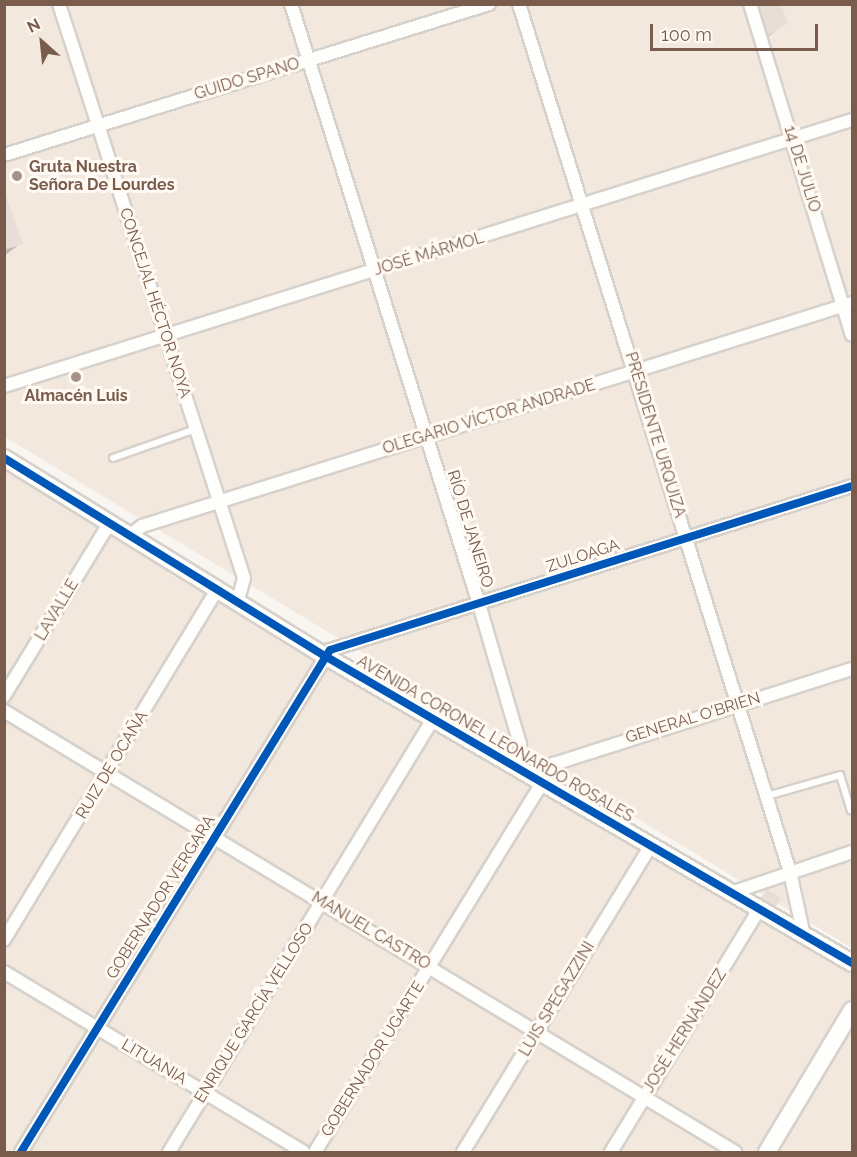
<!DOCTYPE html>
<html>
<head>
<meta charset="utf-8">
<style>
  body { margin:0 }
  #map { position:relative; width:857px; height:1157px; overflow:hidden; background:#f9f5f0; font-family:Raleway,sans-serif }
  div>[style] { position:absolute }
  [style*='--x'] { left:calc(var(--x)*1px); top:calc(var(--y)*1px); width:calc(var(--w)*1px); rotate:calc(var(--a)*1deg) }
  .residential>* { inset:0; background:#f2e8de }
  .shadow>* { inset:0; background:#0003 }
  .building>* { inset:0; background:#e6ded7; transform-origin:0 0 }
  .roads { filter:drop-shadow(2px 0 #d7d1cb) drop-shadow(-2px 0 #d7d1cb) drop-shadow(0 2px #d7d1cb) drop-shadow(0 -2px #d7d1cb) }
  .lane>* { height:6px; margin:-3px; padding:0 3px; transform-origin:3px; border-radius:3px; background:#fefefd }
  .street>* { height:12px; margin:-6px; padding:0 6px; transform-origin:6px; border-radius:6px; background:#fefefd }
  .secondary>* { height:16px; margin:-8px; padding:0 8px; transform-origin:8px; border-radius:8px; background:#fefefd }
  .cycleway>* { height:8px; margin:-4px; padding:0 4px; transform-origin:4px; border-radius:4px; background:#0057b8 }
  .dots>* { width:16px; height:16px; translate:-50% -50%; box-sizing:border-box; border:3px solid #fffaf3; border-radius:50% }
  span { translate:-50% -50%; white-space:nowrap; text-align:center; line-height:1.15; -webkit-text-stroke:6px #fffaf3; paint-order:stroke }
  .street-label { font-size:16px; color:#7a5c4d }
  .poi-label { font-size:16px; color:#7a5c4d; font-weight:700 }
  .left { translate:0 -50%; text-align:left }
  .frame { position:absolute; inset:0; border:6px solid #7a5c4d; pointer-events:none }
  .north { position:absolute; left:12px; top:12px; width:60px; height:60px; -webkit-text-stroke:4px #fffaf3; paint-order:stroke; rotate:333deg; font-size:16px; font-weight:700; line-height:24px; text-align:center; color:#7a5c4d }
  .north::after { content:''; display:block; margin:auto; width:21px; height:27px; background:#7a5c4d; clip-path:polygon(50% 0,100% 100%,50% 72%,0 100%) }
  .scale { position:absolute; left:650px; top:24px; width:168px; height:27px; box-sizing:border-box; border:3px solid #7a5c4d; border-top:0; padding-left:8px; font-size:18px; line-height:21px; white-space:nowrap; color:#7a5c4d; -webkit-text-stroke:4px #fffaf3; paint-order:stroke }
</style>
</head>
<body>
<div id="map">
  <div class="residential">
    <div style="clip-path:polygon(4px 5px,852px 5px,852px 948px,5px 437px)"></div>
    <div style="clip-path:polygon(4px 459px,852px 972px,852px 1152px,5px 1152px)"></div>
  </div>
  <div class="shadow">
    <div style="clip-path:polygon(744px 4px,779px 4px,787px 22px,756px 46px)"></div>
    <div style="clip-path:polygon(4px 194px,21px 243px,4px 256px)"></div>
    <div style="clip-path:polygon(767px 891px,775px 906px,770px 911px,757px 903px)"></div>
  </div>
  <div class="building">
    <div style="clip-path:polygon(758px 4px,781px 4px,788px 23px,767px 36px)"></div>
    <div style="clip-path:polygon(4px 190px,23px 244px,4px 250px)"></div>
    <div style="left:767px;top:889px;width:17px;height:11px;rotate:33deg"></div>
  </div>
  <div class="roads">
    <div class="lane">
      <div style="--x:113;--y:458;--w:88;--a:-19.3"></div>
      <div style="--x:767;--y:796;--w:76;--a:-16"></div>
      <div style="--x:840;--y:775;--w:37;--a:73"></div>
    </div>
    <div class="street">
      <div style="--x:59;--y:4;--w:603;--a:72.14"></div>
      <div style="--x:244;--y:578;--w:24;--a:105"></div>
      <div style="--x:291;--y:4;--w:629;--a:72.6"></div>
      <div style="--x:479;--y:604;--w:146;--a:73.7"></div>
      <div style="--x:520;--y:744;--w:25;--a:85"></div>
      <div style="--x:519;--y:4;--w:909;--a:72.66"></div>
      <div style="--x:790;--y:872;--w:66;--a:77.7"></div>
      <div style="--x:750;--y:4;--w:346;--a:72.9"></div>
      <div style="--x:4;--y:155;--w:508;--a:-17.29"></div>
      <div style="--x:4;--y:386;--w:889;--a:-17.42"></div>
      <div style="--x:129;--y:536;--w:16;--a:-38"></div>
      <div style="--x:142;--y:526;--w:80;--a:-17.5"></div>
      <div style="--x:218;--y:502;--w:664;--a:-17.43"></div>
      <div style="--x:4;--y:696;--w:202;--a:-58.6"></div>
      <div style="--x:4;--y:711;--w:854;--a:31.1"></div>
      <div style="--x:731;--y:893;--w:128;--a:-18.7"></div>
      <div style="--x:4;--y:940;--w:411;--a:-58.7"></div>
      <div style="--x:4;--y:972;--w:349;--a:31"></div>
      <div style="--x:21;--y:1152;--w:589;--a:-58.39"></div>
      <div style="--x:330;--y:650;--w:547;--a:-17.44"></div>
      <div style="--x:169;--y:1152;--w:507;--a:-58.63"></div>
      <div style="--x:315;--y:1152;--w:456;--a:-58.4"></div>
      <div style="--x:554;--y:764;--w:313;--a:-17.7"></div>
      <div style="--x:463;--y:1152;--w:360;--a:-58.5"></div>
      <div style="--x:611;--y:1152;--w:284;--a:-58.6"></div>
    </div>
    <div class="secondary">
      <div style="--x:4;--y:458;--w:377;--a:31.7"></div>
      <div style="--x:325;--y:656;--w:610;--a:30.22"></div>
      <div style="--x:767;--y:1152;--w:165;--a:-59.1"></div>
    </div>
  </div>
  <div class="cycleway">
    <div style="--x:4;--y:458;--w:377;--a:31.7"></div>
    <div style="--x:325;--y:656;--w:610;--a:30.22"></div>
    <div style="--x:21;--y:1152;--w:589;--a:-58.39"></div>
    <div style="--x:330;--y:650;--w:547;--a:-17.44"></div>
  </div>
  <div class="dots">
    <div style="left:17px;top:176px;background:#a69286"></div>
    <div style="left:76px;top:377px;background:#a69286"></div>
  </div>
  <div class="street-label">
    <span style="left:247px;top:79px;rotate:-17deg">GUIDO SPANO</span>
    <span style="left:802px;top:169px;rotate:73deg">14 DE JULIO</span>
    <span style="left:429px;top:254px;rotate:-17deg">JOSÉ MÁRMOL</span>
    <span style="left:155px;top:303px;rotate:72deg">CONCEJAL HÉCTOR NOYA</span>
    <span style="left:489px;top:417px;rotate:-17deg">OLEGARIO VÍCTOR ANDRADE</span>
    <span style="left:655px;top:435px;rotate:73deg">PRESIDENTE URQUIZA</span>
    <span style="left:470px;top:529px;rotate:73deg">RÍO DE JANEIRO</span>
    <span style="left:583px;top:556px;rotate:-18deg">ZULOAGA</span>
    <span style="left:57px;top:610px;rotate:-59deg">LAVALLE</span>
    <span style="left:693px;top:718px;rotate:-17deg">GENERAL O'BRIEN</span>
    <span style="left:495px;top:739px;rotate:30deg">AVENIDA CORONEL LEONARDO ROSALES</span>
    <span style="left:112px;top:765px;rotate:-59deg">RUIZ DE OCAÑA</span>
    <span style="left:161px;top:897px;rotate:-58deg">GOBERNADOR VERGARA</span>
    <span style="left:371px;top:931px;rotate:31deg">MANUEL CASTRO</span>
    <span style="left:557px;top:999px;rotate:-59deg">LUIS SPEGAZZINI</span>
    <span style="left:254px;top:1013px;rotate:-58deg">ENRIQUE GARCÍA VELLOSO</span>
    <span style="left:685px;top:1031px;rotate:-58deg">JOSÉ HERNÁNDEZ</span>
    <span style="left:373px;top:1059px;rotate:-58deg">GOBERNADOR UGARTE</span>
    <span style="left:154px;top:1062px;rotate:31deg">LITUANIA</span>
  </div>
  <div class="poi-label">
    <span class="left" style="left:29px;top:176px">Gruta Nuestra<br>Señora De Lourdes</span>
    <span style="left:76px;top:396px">Almacén Luis</span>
  </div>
  <div class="frame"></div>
  <div class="north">N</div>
  <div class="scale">100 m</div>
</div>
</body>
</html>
